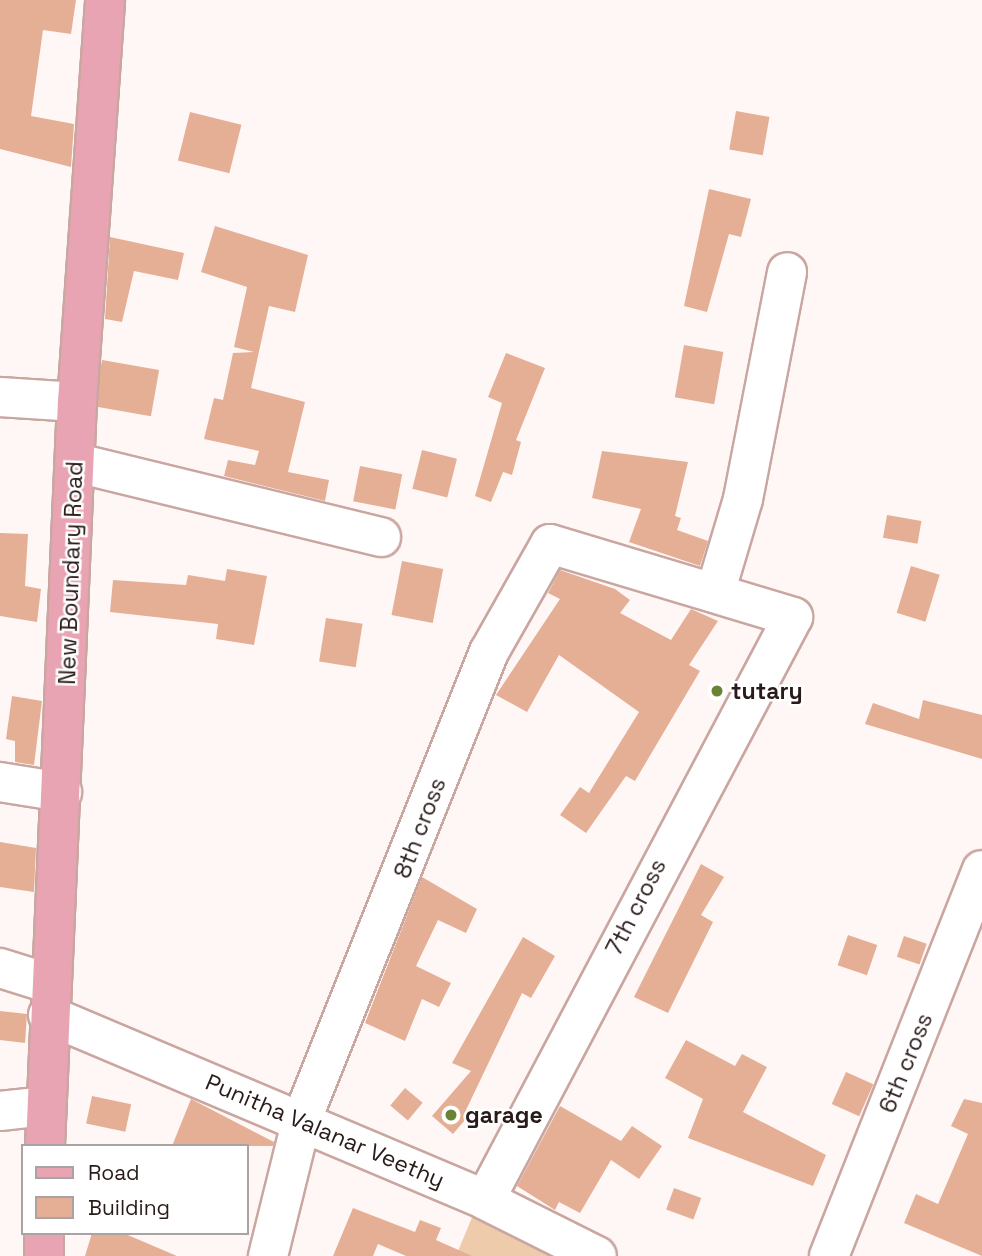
<!DOCTYPE html>
<html>
<head>
<meta charset="utf-8">
<style>
  body { margin:0 }
  #map { position:relative; width:982px; height:1256px; overflow:hidden; background:#fff7f6; font-family:"Space Grotesk",sans-serif }
  div>[style] { position:absolute }
  [style*='--x'] { left:calc(var(--x)*1px); top:calc(var(--y)*1px); width:calc(var(--w)*1px); rotate:calc(var(--a)*1deg) }
  .green>* { inset:0; background:#eeccab }
  .building>* { inset:0; background:#e5af95; transform-origin:0 0 }
  .roads { filter:drop-shadow(2px 0 #caa6a1) drop-shadow(-2px 0 #caa6a1) drop-shadow(0 2px #caa6a1) drop-shadow(0 -2px #caa6a1) }
  .minor>* { height:38px; margin:-19px; padding:0 19px; transform-origin:19px; border-radius:19px; background:#fff }
  .major>* { height:38px; margin:-19px; padding:0 19px; transform-origin:19px; border-radius:19px; background:#e8a4b3 }
  .dots>* { width:19px; height:19px; translate:-50% -50%; box-sizing:border-box; border:4px solid #fff; border-radius:50% }
  span { translate:-50% -50%; white-space:nowrap; text-align:center; line-height:1.15; -webkit-text-stroke:5px #fff; paint-order:stroke }
  .street-label { font-size:23px; color:#281b19 }
  .poi-label { font-size:23px; color:#281b19; font-weight:700 }
  .left { translate:0 -50%; text-align:left }
  .legend { position:absolute; left:21px; top:1144px; width:228px; height:91px; box-sizing:border-box; background:#fff; border:2px solid #a9a4a3; margin:0; padding:9px 12px; list-style:none; font-size:21px; color:#281b19 }
  .legend li { display:flex; align-items:center; gap:14px; height:35px }
  .legend b { width:35px; border:2px solid #a9a4a3 }
</style>
</head>
<body>
<div id="map">
  <div class="green">
    <div style="clip-path:polygon(473px 1215px,563px 1256px,456px 1256px)"></div>
  </div>
  <div class="building">
    <div style="clip-path:polygon(0 0,76px 0,71px 34px,43px 30px,31px 116px,74px 124px,71px 167px,0 149px)"></div>
    <div style="left:736px;top:111px;width:34px;height:39px;rotate:10deg"></div>
    <div style="left:190px;top:112px;width:53px;height:50px;rotate:14deg"></div>
    <div style="clip-path:polygon(709px 189px,751px 199px,741px 237px,729px 234px,707px 312px,684px 306px)"></div>
    <div style="clip-path:polygon(215px 226px,308px 255px,295px 312px,269px 306px,251px 388px,305px 402px,288px 472px,329px 480px,325px 501px,224px 476px,228px 460px,255px 465px,259px 451px,204px 439px,214px 398px,223px 400px,233px 353px,254px 352px,234px 347px,247px 287px,201px 272px)"></div>
    <div style="clip-path:polygon(110px 237px,184px 253px,178px 280px,134px 271px,122px 322px,105px 319px)"></div>
    <div style="left:684px;top:345px;width:40px;height:53px;rotate:10deg"></div>
    <div style="clip-path:polygon(506px 353px,545px 368px,516px 440px,521px 442px,512px 475px,503px 472px,491px 502px,475px 496px,502px 403px,488px 397px)"></div>
    <div style="left:102px;top:360px;width:58px;height:47px;rotate:10deg"></div>
    <div style="left:422px;top:450px;width:36px;height:40px;rotate:14deg"></div>
    <div style="clip-path:polygon(602px 451px,688px 462px,675px 516px,681px 518px,677px 530px,708px 541px,700px 566px,629px 542px,641px 509px,592px 498px)"></div>
    <div style="left:360px;top:466px;width:43px;height:36px;rotate:11deg"></div>
    <div style="left:887px;top:515px;width:35px;height:23px;rotate:10deg"></div>
    <div style="clip-path:polygon(0 533px,28px 534px,25px 586px,41px 589px,37px 622px,0 616px)"></div>
    <div style="left:402px;top:561px;width:42px;height:55px;rotate:11deg"></div>
    <div style="left:911px;top:566px;width:30px;height:49px;rotate:17deg"></div>
    <div style="clip-path:polygon(227px 569px,267px 576px,254px 645px,216px 639px,218px 624px,110px 612px,113px 580px,186px 585px,188px 575px,225px 581px)"></div>
    <div style="clip-path:polygon(560px 570px,615px 589px,630px 600px,620px 613px,671px 640px,691px 609px,718px 621px,689px 665px,700px 671px,635px 781px,626px 776px,586px 833px,560px 815px,580px 787px,589px 793px,639px 712px,559px 655px,527px 712px,496px 695px,560px 599px,548px 593px)"></div>
    <div style="left:326px;top:618px;width:37px;height:44px;rotate:9deg"></div>
    <div style="clip-path:polygon(12px 696px,42px 701px,34px 765px,15px 762px,15px 741px,6px 739px)"></div>
    <div style="clip-path:polygon(923px 700px,982px 715px,982px 759px,865px 724px,873px 703px,919px 719px)"></div>
    <div style="clip-path:polygon(0 842px,36px 848px,34px 892px,0 887px)"></div>
    <div style="clip-path:polygon(701px 864px,724px 877px,701px 915px,713px 922px,668px 1013px,634px 997px)"></div>
    <div style="clip-path:polygon(422px 877px,477px 909px,466px 933px,438px 920px,416px 966px,451px 983px,439px 1007px,422px 999px,405px 1041px,365px 1023px)"></div>
    <div style="left:848px;top:935px;width:31px;height:32px;rotate:19deg"></div>
    <div style="left:904px;top:936px;width:24px;height:22px;rotate:19deg"></div>
    <div style="clip-path:polygon(523px 937px,555px 956px,531px 998px,522px 993px,466px 1110px,470px 1114px,453px 1134px,432px 1116px,471px 1071px,452px 1063px)"></div>
    <div style="clip-path:polygon(0 1011px,27px 1014px,25px 1043px,0 1040px)"></div>
    <div style="clip-path:polygon(686px 1040px,735px 1066px,742px 1054px,767px 1067px,743px 1112px,826px 1155px,813px 1186px,688px 1138px,703px 1099px,665px 1078px)"></div>
    <div style="left:846px;top:1072px;width:30px;height:35px;rotate:24deg"></div>
    <div style="left:405px;top:1088px;width:23px;height:23px;rotate:40deg"></div>
    <div style="left:92px;top:1096px;width:40px;height:28px;rotate:12deg"></div>
    <div style="clip-path:polygon(191px 1099px,274px 1142px,273px 1146px,172px 1146px)"></div>
    <div style="clip-path:polygon(964px 1099px,982px 1103px,982px 1256px,904px 1223px,916px 1194px,938px 1204px,968px 1134px,951px 1126px)"></div>
    <div style="clip-path:polygon(560px 1106px,621px 1141px,632px 1126px,662px 1146px,639px 1179px,611px 1160px,580px 1213px,559px 1202px,555px 1210px,517px 1186px)"></div>
    <div style="left:674px;top:1188px;width:29px;height:23px;rotate:20deg"></div>
    <div style="clip-path:polygon(353px 1208px,415px 1232px,420px 1220px,441px 1228px,436px 1240px,472px 1256px,406px 1256px,378px 1244px,373px 1256px,333px 1256px)"></div>
    <div style="clip-path:polygon(92px 1233px,123px 1233px,177px 1256px,85px 1256px)"></div>
  </div>
  <div class="roads">
    <div class="minor">
      <div style="--x:0;--y:397;--w:77;--a:3.7"></div>
      <div style="--x:77;--y:463;--w:313;--a:13.7"></div>
      <div style="--x:715;--y:593;--w:98;--a:-73.4"></div>
      <div style="--x:743;--y:499;--w:231;--a:-79"></div>
      <div style="--x:0;--y:782;--w:63;--a:9.2"></div>
      <div style="--x:0;--y:968;--w:50;--a:17.4"></div>
      <div style="--x:48;--y:1015;--w:475;--a:22.9"></div>
      <div style="--x:485;--y:1200;--w:125;--a:26.6"></div>
      <div style="--x:0;--y:1111;--w:45;--a:-6.3"></div>
      <div style="--x:268;--y:1256;--w:141;--a:-76.1"></div>
      <div style="--x:302;--y:1119;--w:503;--a:-68.18"></div>
      <div style="--x:489;--y:652;--w:124;--a:-60.5"></div>
      <div style="--x:550;--y:544;--w:254;--a:16.7"></div>
      <div style="--x:793;--y:617;--w:659;--a:117.85"></div>
      <div style="--x:829;--y:1256;--w:415;--a:-68.4"></div>
    </div>
    <div class="major">
      <div style="--x:45;--y:1146;--w:745;--a:-87.54"></div>
      <div style="--x:77;--y:402;--w:403;--a:-86"></div>
      <div style="--x:44;--y:1256;--w:23;--a:-90"></div>
    </div>
  </div>
  <div class="dots">
    <div style="left:717px;top:691px;background:#6a8234"></div>
    <div style="left:451px;top:1115px;background:#6a8234"></div>
  </div>
  <div class="street-label">
    <span style="left:71px;top:573px;rotate:-88deg">New Boundary Road</span>
    <span style="left:420px;top:828px;rotate:-69deg">8th cross</span>
    <span style="left:636px;top:907px;rotate:-63deg">7th cross</span>
    <span style="left:906px;top:1063px;rotate:-68deg">6th cross</span>
    <span style="left:325px;top:1131px;rotate:23deg">Punitha Valanar Veethy</span>
  </div>
  <div class="poi-label">
    <span class="left" style="left:731px;top:691px">tutary</span>
    <span class="left" style="left:465px;top:1115px">garage</span>
  </div>
  <ul class="legend">
  <li><b style="height:9px;background:#e8a4b3"></b>Road</li>
  <li><b style="height:19px;background:#e5af95"></b>Building</li>
  </ul>
</div>
</body>
</html>
